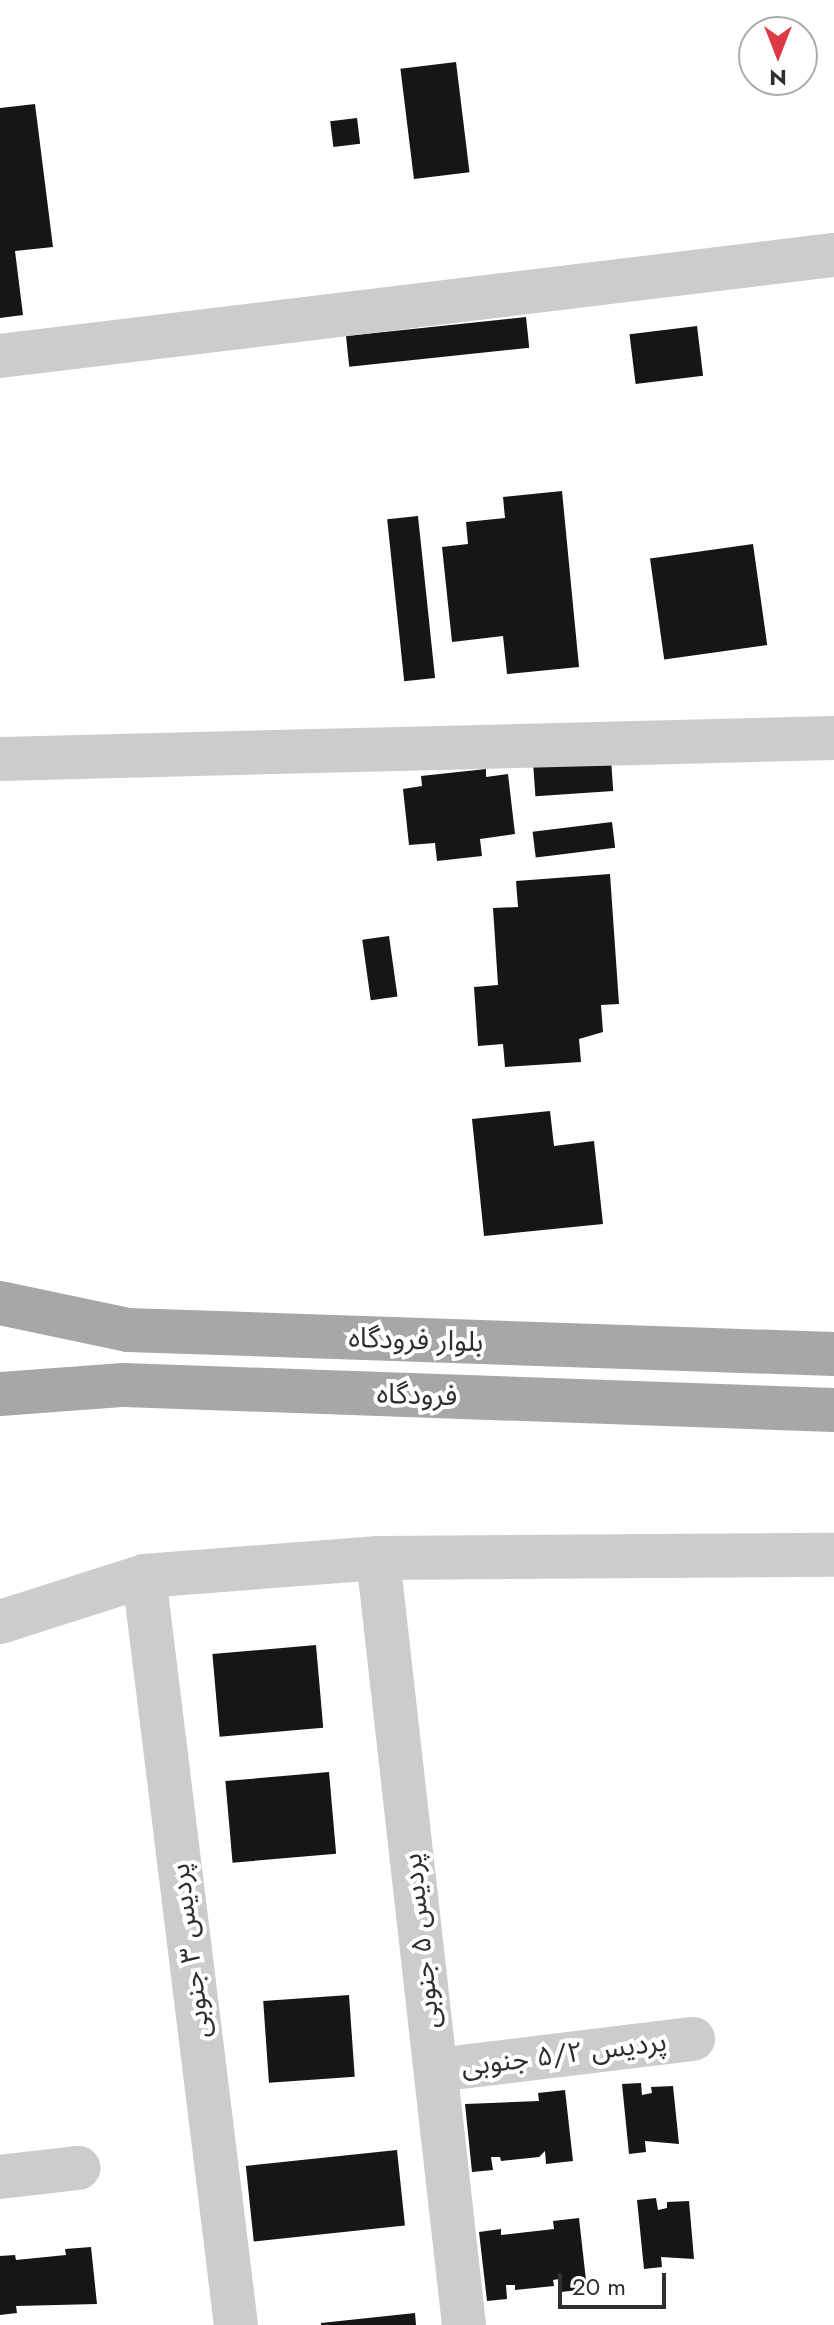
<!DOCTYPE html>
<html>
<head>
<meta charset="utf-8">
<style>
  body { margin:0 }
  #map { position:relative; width:834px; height:2325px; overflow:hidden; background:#fff; font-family:Jost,"Noto Sans Arabic",sans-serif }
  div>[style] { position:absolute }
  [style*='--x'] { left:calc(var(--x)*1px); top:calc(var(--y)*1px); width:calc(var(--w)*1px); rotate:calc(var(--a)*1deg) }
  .building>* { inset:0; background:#161616; transform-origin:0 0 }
  .minor>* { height:44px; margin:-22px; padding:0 22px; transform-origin:22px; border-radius:22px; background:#ccc }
  .major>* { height:44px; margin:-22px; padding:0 22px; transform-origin:22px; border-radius:22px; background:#a7a7a7 }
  span { translate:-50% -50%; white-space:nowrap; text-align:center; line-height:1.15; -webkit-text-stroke:8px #fff; paint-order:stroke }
  .street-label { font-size:28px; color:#2f2f2f }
  .north { position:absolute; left:738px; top:16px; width:80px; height:80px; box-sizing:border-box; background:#fff; border:2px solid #acacac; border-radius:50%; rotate:180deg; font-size:22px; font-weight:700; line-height:32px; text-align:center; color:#2f2f2f }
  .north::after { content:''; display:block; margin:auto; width:28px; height:36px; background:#dc3b45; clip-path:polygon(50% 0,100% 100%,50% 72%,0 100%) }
  .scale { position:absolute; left:558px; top:2273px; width:108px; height:36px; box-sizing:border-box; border:4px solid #2f2f2f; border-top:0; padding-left:10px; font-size:24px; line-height:28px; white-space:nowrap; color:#2f2f2f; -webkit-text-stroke:6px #fff; paint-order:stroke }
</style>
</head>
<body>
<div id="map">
  <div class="building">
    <div style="left:456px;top:62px;width:111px;height:56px;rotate:83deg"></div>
    <div style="clip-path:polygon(35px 104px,53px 247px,15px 251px,23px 315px,0 318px,0 108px)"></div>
    <div style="left:357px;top:118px;width:26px;height:27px;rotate:83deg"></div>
    <div style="left:526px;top:317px;width:31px;height:181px;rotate:84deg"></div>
    <div style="left:697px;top:326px;width:50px;height:68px;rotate:83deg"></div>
    <div style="clip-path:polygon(562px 491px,579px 667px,507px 674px,503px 636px,452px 642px,442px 547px,468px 544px,466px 522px,505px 518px,503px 497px)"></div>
    <div style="left:418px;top:516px;width:163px;height:31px;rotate:84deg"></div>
    <div style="left:753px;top:544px;width:102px;height:104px;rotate:82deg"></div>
    <div style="left:611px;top:759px;width:32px;height:78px;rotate:86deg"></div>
    <div style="clip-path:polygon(486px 769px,486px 777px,508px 774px,515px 834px,480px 839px,482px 856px,437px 861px,435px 843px,409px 845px,403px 789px,422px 786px,421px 776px)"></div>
    <div style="left:612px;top:822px;width:26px;height:80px;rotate:83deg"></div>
    <div style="clip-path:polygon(610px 874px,619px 1004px,601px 1005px,603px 1032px,579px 1039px,581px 1062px,505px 1067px,503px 1044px,478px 1046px,474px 987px,498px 985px,493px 908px,518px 907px,516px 881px)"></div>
    <div style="left:389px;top:936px;width:61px;height:27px;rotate:82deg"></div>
    <div style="clip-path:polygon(550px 1111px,554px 1146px,594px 1141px,603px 1224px,484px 1236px,472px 1119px)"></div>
    <div style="left:316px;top:1645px;width:83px;height:104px;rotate:85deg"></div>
    <div style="left:329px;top:1772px;width:82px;height:104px;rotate:85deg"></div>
    <div style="left:349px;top:1995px;width:82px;height:86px;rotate:86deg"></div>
    <div style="clip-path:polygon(641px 2083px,642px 2095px,652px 2093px,651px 2087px,673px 2086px,679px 2144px,645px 2141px,646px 2152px,629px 2154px,622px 2084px)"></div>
    <div style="clip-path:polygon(565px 2090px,573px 2161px,546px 2164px,545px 2151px,539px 2157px,501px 2161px,500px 2157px,491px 2157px,493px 2170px,472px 2172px,465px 2104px,539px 2101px,538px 2093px)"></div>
    <div style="left:397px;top:2150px;width:76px;height:152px;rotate:84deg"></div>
    <div style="clip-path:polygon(656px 2198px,658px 2210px,667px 2208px,667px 2202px,689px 2201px,694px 2259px,661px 2257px,662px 2267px,644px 2269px,637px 2200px)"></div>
    <div style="clip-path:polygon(579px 2218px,587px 2289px,561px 2292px,559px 2279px,553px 2280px,554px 2286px,515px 2290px,515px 2285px,506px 2285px,507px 2299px,487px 2301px,479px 2232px,501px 2229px,501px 2235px,554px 2229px,553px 2221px)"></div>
    <div style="clip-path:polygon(91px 2247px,97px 2304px,16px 2306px,17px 2313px,0 2315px,0 2256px,15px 2255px,16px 2260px,66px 2255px,65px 2249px)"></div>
    <div style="clip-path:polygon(415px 2313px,416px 2325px,321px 2325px,321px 2323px)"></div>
  </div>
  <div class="minor">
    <div style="--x:0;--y:356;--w:840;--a:-6.91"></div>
    <div style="--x:0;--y:759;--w:834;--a:-1.44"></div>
    <div style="--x:378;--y:1558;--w:772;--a:83.6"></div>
    <div style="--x:144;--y:1576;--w:755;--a:83"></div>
    <div style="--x:0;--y:1622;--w:151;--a:-17.7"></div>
    <div style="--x:144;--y:1576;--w:235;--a:-4.4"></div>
    <div style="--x:378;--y:1558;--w:456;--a:-0.4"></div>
    <div style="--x:436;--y:2070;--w:259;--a:-6.9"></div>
    <div style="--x:0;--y:2177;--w:79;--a:-6.6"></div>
  </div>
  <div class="major">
    <div style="--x:0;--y:1303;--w:131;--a:11.9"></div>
    <div style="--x:128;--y:1330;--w:706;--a:1.95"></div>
    <div style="--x:0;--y:1394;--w:124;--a:-4.2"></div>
    <div style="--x:124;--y:1385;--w:710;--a:2.02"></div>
  </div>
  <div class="street-label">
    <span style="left:416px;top:1340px;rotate:2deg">بلوار فرودگاه</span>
    <span style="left:417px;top:1395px;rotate:2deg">فرودگاه</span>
    <span style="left:421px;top:1941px;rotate:-96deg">پردیس ۵ جنوبی</span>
    <span style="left:190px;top:1951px;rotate:-97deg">پردیس ۳ جنوبی</span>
    <span style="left:564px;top:2054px;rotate:-7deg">پردیس ۵/۲ جنوبی</span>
  </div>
  <div class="north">N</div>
  <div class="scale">20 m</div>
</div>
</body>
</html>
